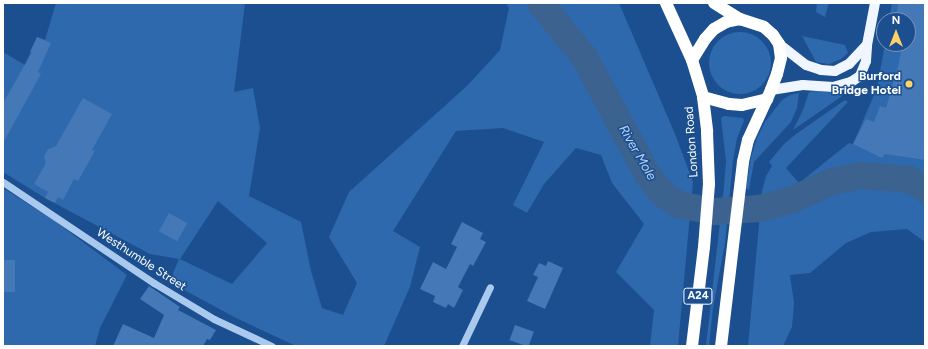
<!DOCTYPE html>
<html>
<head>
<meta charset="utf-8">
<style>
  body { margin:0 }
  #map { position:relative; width:928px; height:349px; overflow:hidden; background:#1b4f8f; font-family:Figtree,sans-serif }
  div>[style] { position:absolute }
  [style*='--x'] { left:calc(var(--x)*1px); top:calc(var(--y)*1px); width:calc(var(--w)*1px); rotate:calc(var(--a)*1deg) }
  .green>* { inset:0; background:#2e69ad }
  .round { border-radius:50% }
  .river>* { height:27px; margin:-13.5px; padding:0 13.5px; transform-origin:13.5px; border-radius:13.5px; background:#3c6290 }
  .building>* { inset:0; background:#4478b7; transform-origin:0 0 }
  .minor>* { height:7px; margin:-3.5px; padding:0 3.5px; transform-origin:3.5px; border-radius:3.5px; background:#a9c9ee }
  .major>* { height:10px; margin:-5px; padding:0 5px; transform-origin:5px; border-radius:5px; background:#f0f6ff }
  .highway>* { height:12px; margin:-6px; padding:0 6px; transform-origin:6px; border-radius:6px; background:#fff }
  .dots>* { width:11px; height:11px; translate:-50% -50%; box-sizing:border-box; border:2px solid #1b4f8f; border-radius:50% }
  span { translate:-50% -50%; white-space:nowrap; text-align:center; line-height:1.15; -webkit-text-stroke:3px #1b4f8f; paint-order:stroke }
  .shield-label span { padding:1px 3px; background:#1b4f8f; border:1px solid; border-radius:3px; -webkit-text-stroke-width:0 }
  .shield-label { font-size:11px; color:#fff; font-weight:700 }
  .poi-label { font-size:12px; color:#fff; font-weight:700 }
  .right { translate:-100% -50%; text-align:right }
  .street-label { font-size:12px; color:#fff }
  .water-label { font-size:13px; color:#b5d3f5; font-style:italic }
  .frame { position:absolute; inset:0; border:4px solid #fff; pointer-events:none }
  .north { position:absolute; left:876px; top:12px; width:40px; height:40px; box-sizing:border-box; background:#1b4f8f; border:1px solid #7695bc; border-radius:50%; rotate:0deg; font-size:11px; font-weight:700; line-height:16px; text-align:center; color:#fff }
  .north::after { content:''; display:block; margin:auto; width:14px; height:18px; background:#ffd166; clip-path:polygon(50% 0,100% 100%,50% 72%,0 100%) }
</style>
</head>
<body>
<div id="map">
  <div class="green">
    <div style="clip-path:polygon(evenodd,56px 3px,245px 3px,234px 92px,253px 88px,260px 128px,249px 196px,301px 222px,311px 271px,322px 308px,343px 315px,357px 283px,329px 237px,349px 192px,468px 85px,500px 50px,509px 8px,506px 3px,619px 3px,675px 134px,693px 182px,678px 346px,650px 346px,654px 310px,616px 272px,644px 224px,612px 183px,601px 155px,576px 148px,544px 184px,527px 213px,513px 205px,544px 142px,503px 128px,456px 131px,393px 231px,420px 247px,410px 287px,384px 346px,296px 346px,236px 318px,175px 285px,173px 273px,179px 259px,150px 254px,45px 198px,3px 172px,3px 52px,25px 65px,37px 37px,45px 40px,56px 3px,218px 201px,267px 243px,232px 284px,180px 259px,218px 201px)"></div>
    <div style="clip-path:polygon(817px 3px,829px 3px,825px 17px,816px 12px)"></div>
    <div style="clip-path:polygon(892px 3px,925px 3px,925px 242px,907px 229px,871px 232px,846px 243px,810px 273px,790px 275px,794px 303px,792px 327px,783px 346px,748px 346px,762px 191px,766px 176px,772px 166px,769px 162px,784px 144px,796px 134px,845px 100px,848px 102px,786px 168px,799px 183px,849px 143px,853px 144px,877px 88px,885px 44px,908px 44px,908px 20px,889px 20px)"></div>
    <div class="round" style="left:709px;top:32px;width:62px;height:62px"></div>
    <div style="clip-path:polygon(802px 36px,845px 45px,848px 53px,841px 59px,829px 64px,816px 62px)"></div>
    <div style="clip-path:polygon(818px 91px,845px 94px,793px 130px,803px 110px,809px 92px)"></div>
    <div style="clip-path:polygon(799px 93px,797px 108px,791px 122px,754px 162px,749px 190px,746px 189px,751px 157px,757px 138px,765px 122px,782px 100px,790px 95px)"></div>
    <div style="clip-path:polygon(724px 116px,743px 118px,744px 121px,737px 138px,733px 161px,725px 243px,713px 308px,709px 346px,706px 346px,724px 186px,726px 161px,721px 118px)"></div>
    <div style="clip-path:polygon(3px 188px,52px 219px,127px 275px,100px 328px,95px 346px,3px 346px)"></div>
  </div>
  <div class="river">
    <div style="--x:540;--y:3;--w:70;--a:50.8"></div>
    <div style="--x:584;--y:57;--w:133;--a:61.7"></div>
    <div style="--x:647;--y:174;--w:24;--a:52"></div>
    <div style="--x:662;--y:193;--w:19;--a:35"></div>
    <div style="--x:678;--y:204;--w:38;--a:11"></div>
    <div style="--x:715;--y:211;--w:44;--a:-3.9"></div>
    <div style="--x:759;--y:208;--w:34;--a:-15"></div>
    <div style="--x:792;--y:199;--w:44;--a:-24.2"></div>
    <div style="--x:832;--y:181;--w:29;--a:-12"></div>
    <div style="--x:860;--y:175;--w:49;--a:4.7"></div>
    <div style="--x:909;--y:179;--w:19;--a:32"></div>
  </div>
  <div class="building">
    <div style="clip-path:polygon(898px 3px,925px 3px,925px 160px,885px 154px,882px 158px,853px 144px,866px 119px,874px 122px,880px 106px,886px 108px,899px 63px,902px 44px,908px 44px,908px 20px,896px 20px)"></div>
    <div style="clip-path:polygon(37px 37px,51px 43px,38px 72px,41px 74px,3px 143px,3px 103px,32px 52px,30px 52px)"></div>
    <div style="clip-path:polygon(83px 98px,112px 114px,92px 150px,95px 151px,78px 181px,74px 179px,63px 200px,58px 197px,55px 203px,45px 198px,48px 192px,34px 184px,46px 163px,44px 157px,48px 149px,56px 146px)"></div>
    <div style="left:169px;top:213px;width:21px;height:21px;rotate:29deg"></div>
    <div style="clip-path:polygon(462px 222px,483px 233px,480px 239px,486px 242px,473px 266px,470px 264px,458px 287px,463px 290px,454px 308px,448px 304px,446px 308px,433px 302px,435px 296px,420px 289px,433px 262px,446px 269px,457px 247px,451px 244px)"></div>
    <div style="left:3px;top:260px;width:12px;height:32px"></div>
    <div style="clip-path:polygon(548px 261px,563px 268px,545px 309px,527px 301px,538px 277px,533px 275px,539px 263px,546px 266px)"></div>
    <div style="clip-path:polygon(149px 286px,180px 307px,178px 310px,216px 330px,210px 340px,207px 339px,203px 346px,113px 346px,123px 324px,154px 338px,164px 315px,140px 299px)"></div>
    <div style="left:515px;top:325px;width:20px;height:16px;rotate:20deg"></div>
  </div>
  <div class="minor">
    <div style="--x:3;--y:182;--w:182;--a:33.8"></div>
    <div style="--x:154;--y:283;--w:70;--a:31"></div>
    <div style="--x:214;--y:319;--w:64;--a:25"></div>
    <div style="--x:462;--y:346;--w:65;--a:-64.6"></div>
  </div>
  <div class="major">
    <div style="--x:779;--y:44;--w:34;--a:38"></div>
    <div style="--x:806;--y:65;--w:16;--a:18"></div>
    <div style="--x:821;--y:70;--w:14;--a:4"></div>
    <div style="--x:835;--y:71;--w:16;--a:-27"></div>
    <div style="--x:849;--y:64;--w:26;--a:-47"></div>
    <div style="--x:771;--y:90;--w:32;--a:-9"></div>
    <div style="--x:803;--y:85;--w:30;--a:4"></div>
    <div style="--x:833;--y:87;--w:19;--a:-16"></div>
    <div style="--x:851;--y:82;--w:11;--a:-34"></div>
    <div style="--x:860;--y:76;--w:16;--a:-68"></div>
    <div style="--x:866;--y:61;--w:16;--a:-86"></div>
    <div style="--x:867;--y:45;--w:43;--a:-79.2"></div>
  </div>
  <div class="highway">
    <div style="--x:666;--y:3;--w:63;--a:65.5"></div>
    <div style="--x:692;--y:60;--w:39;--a:73"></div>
    <div style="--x:703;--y:97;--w:35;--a:83"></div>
    <div style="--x:707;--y:132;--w:52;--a:87.8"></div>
    <div style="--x:709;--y:184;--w:63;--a:94.5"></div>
    <div style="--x:704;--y:247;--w:100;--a:96.9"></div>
    <div style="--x:714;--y:3;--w:31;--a:32"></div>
    <div style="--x:692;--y:60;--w:25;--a:-58"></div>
    <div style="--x:705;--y:39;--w:13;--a:-48"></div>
    <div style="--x:714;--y:29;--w:14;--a:-30"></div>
    <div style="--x:726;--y:22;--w:14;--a:-12"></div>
    <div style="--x:740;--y:19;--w:25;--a:18"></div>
    <div style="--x:764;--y:27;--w:12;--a:42"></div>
    <div style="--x:773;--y:35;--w:11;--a:56"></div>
    <div style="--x:779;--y:44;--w:14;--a:82"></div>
    <div style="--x:781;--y:58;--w:16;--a:104"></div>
    <div style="--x:777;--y:74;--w:17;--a:111"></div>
    <div style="--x:771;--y:90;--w:55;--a:114.7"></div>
    <div style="--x:748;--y:140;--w:23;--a:103"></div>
    <div style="--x:743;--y:162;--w:185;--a:96.8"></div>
    <div style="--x:703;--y:97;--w:27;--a:15"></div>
    <div style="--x:729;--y:104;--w:13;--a:4"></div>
    <div style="--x:742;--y:105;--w:26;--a:-13"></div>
  </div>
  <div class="dots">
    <div style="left:909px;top:84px;background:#ffd166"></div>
  </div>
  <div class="shield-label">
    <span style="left:698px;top:296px">A24</span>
  </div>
  <div class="poi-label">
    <span class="right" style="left:901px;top:84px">Burford<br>Bridge Hotel</span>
  </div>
  <div class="street-label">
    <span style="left:692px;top:142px;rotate:-94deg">London Road</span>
    <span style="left:141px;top:260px;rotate:33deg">Westhumble Street</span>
  </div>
  <div class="water-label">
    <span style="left:637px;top:153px;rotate:60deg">River Mole</span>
  </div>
  <div class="frame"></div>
  <div class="north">N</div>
</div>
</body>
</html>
